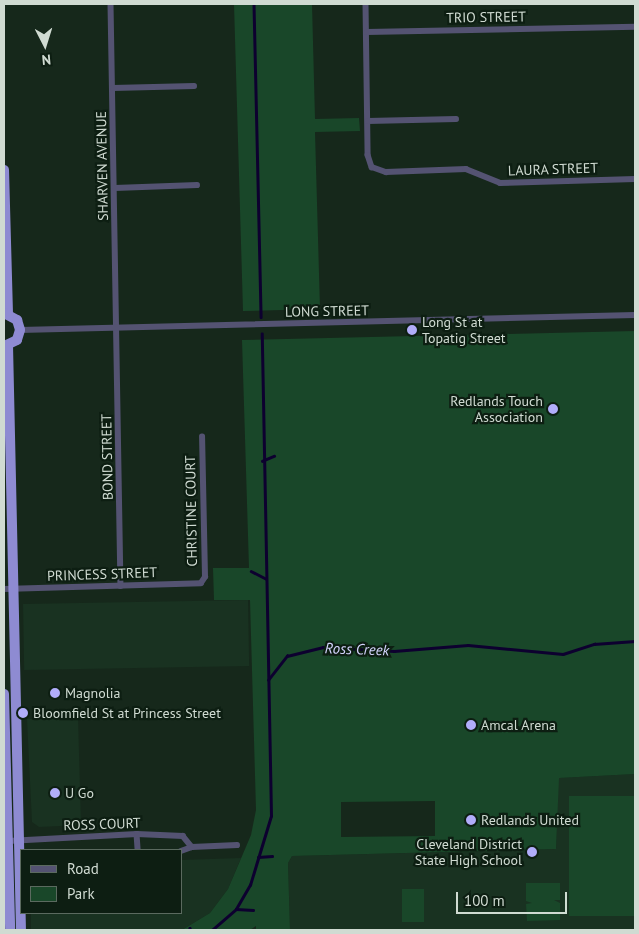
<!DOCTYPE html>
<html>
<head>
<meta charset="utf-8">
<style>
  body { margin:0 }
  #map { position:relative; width:639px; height:934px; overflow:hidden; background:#16281b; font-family:"PT Sans",sans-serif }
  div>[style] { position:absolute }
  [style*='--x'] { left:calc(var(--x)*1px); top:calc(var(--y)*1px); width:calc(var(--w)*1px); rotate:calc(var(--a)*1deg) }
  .built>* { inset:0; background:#193221; transform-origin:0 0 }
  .green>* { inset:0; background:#194729; transform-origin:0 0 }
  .stream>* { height:2.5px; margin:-1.25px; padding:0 1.25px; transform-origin:1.25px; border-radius:1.25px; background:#0d002f }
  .minor>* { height:5.5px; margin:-2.75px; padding:0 2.75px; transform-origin:2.75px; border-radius:2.75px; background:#545372 }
  .trunk>* { height:10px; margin:-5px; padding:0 5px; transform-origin:5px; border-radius:5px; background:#8e8bd2 }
  .dots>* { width:14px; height:14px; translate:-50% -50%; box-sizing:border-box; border:2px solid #0d1e12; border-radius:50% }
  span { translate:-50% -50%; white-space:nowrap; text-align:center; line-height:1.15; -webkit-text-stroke:4.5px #0d1e12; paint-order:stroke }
  .street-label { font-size:14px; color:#d0dbd2 }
  .poi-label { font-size:14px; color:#d0dbd2 }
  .left { translate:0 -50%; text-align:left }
  .right { translate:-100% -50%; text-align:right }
  .water-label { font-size:15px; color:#d3d3fc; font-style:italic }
  .frame { position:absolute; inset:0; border:5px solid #d0dbd2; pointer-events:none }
  .legend { position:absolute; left:20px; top:849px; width:162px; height:65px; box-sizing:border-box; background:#0d1e12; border:1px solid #5b6a5f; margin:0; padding:6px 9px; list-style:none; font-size:15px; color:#d0dbd2 }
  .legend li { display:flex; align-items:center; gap:10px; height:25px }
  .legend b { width:25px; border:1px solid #5b6a5f }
  .north { position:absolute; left:20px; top:20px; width:50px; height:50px; -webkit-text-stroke:4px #0d1e12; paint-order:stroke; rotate:175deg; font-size:14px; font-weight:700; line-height:20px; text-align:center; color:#d0dbd2 }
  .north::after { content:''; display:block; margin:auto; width:18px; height:22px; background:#d0dbd2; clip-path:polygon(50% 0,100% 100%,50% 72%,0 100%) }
  .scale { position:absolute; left:456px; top:892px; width:111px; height:22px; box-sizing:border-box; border:2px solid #d0dbd2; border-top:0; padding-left:6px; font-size:15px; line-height:18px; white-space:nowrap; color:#d0dbd2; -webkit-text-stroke:4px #0d1e12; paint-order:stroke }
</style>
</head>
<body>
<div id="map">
  <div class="built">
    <div style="left:248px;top:600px;width:66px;height:225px;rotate:89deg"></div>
    <div style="clip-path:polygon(78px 717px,81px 825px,39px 827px,32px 822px,27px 719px)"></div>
    <div style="clip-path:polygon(635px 774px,635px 930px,290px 930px,288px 863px,292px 856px,556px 849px,558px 778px)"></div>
    <div style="clip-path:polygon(241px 858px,228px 889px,210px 913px,182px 930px,31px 930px,31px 913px,181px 913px,181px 860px)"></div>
  </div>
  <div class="green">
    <div style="clip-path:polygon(234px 4px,312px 4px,315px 119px,359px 118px,360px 131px,315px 132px,320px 309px,243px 311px)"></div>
    <div style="clip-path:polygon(evenodd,635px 331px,635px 774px,559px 778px,556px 849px,292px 856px,288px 863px,290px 930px,256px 930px,256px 926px,250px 930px,182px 930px,210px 913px,228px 889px,251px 835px,256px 810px,250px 600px,214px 600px,213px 568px,249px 568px,242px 340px,635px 331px,435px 801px,435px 836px,341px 837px,341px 802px,435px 801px)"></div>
    <div style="left:635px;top:796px;width:120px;height:66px;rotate:90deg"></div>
    <div style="clip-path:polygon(560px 883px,560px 900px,554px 900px,560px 903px,560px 920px,527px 921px,526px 904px,532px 903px,526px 901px,526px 883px)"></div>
    <div style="left:402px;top:889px;width:22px;height:33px"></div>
  </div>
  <div class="stream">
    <div style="--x:254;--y:4;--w:313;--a:88.7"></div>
    <div style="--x:262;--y:461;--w:13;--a:-23"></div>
    <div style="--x:251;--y:571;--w:16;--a:27"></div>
    <div style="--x:268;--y:680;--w:31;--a:-52"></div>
    <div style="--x:287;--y:656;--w:37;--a:-14"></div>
    <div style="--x:323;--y:647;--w:71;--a:3.2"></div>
    <div style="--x:394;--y:651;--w:74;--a:-4.6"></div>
    <div style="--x:468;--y:645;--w:95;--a:5.4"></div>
    <div style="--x:563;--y:654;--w:33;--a:-18"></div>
    <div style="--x:594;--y:644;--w:41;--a:-4.2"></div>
    <div style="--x:258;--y:857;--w:14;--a:-4"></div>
    <div style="--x:236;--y:909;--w:17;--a:3"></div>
    <div style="--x:190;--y:928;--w:2;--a:90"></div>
    <div style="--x:212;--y:930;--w:32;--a:-41"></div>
    <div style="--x:236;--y:909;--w:28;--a:-60"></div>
    <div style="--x:250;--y:885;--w:72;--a:-73.1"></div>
    <div style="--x:271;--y:816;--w:482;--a:-91.1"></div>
  </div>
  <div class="minor">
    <div style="--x:111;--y:4;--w:582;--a:89.02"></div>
    <div style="--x:366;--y:4;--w:151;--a:89.2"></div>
    <div style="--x:368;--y:155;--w:13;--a:72"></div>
    <div style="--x:372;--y:167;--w:15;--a:20"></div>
    <div style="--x:386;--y:172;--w:80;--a:-2.1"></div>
    <div style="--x:466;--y:169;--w:37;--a:22"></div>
    <div style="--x:500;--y:183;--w:135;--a:-1.7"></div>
    <div style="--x:367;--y:32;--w:268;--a:-1.1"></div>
    <div style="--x:113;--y:88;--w:81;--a:-1.4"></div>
    <div style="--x:368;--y:121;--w:88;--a:-1.3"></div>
    <div style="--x:115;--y:188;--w:82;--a:-2.1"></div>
    <div style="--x:20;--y:330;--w:615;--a:-1.4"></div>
    <div style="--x:4;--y:589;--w:197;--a:-1.7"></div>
    <div style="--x:201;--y:583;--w:7;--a:-56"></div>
    <div style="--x:205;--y:577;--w:140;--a:-91.2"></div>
    <div style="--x:137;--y:834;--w:16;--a:86"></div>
    <div style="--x:8;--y:841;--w:129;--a:-3.1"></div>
    <div style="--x:137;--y:834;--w:46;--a:2.5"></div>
    <div style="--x:183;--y:836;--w:14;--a:51"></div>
    <div style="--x:181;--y:851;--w:12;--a:-20"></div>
    <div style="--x:192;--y:847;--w:45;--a:-2.5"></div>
  </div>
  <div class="trunk">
    <div style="--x:4;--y:170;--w:144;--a:88.4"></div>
    <div style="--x:4;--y:313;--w:15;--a:28"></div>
    <div style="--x:17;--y:320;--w:10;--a:73"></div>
    <div style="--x:20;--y:330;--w:10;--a:107"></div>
    <div style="--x:17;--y:340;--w:14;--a:155"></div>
    <div style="--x:8;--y:345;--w:585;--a:88.73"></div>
    <div style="--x:4;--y:694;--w:236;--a:88.5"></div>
  </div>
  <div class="dots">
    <div style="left:412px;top:330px;background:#b1adfa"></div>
    <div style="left:553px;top:409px;background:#b1adfa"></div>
    <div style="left:55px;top:693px;background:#b1adfa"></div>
    <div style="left:23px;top:713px;background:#b1adfa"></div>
    <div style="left:471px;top:725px;background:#b1adfa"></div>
    <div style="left:55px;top:793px;background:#b1adfa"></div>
    <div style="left:471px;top:820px;background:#b1adfa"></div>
    <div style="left:532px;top:852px;background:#b1adfa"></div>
  </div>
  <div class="street-label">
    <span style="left:486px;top:17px;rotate:-1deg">TRIO STREET</span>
    <span style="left:102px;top:166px;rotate:-91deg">SHARVEN AVENUE</span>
    <span style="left:553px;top:169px;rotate:-2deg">LAURA STREET</span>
    <span style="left:327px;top:311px;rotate:-1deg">LONG STREET</span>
    <span style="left:107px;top:457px;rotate:-91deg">BOND STREET</span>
    <span style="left:191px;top:511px;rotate:-91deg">CHRISTINE COURT</span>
    <span style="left:102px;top:574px;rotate:-2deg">PRINCESS STREET</span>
    <span style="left:102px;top:824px;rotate:-2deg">ROSS COURT</span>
  </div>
  <div class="poi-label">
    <span class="left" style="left:422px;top:330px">Long St at<br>Topatig Street</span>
    <span class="right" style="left:543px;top:409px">Redlands Touch<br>Association</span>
    <span class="left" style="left:65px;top:693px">Magnolia</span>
    <span class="left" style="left:33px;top:713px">Bloomfield St at Princess Street</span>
    <span class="left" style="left:481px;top:725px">Amcal Arena</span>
    <span class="left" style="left:65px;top:793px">U Go</span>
    <span class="left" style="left:481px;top:820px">Redlands United</span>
    <span class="right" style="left:522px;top:852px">Cleveland District<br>State High School</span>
  </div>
  <div class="water-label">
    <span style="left:357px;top:649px;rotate:2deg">Ross Creek</span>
  </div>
  <div class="frame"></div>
  <ul class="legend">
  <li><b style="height:6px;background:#545372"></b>Road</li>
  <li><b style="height:14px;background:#194729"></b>Park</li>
  </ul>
  <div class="north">N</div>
  <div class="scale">100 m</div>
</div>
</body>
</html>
